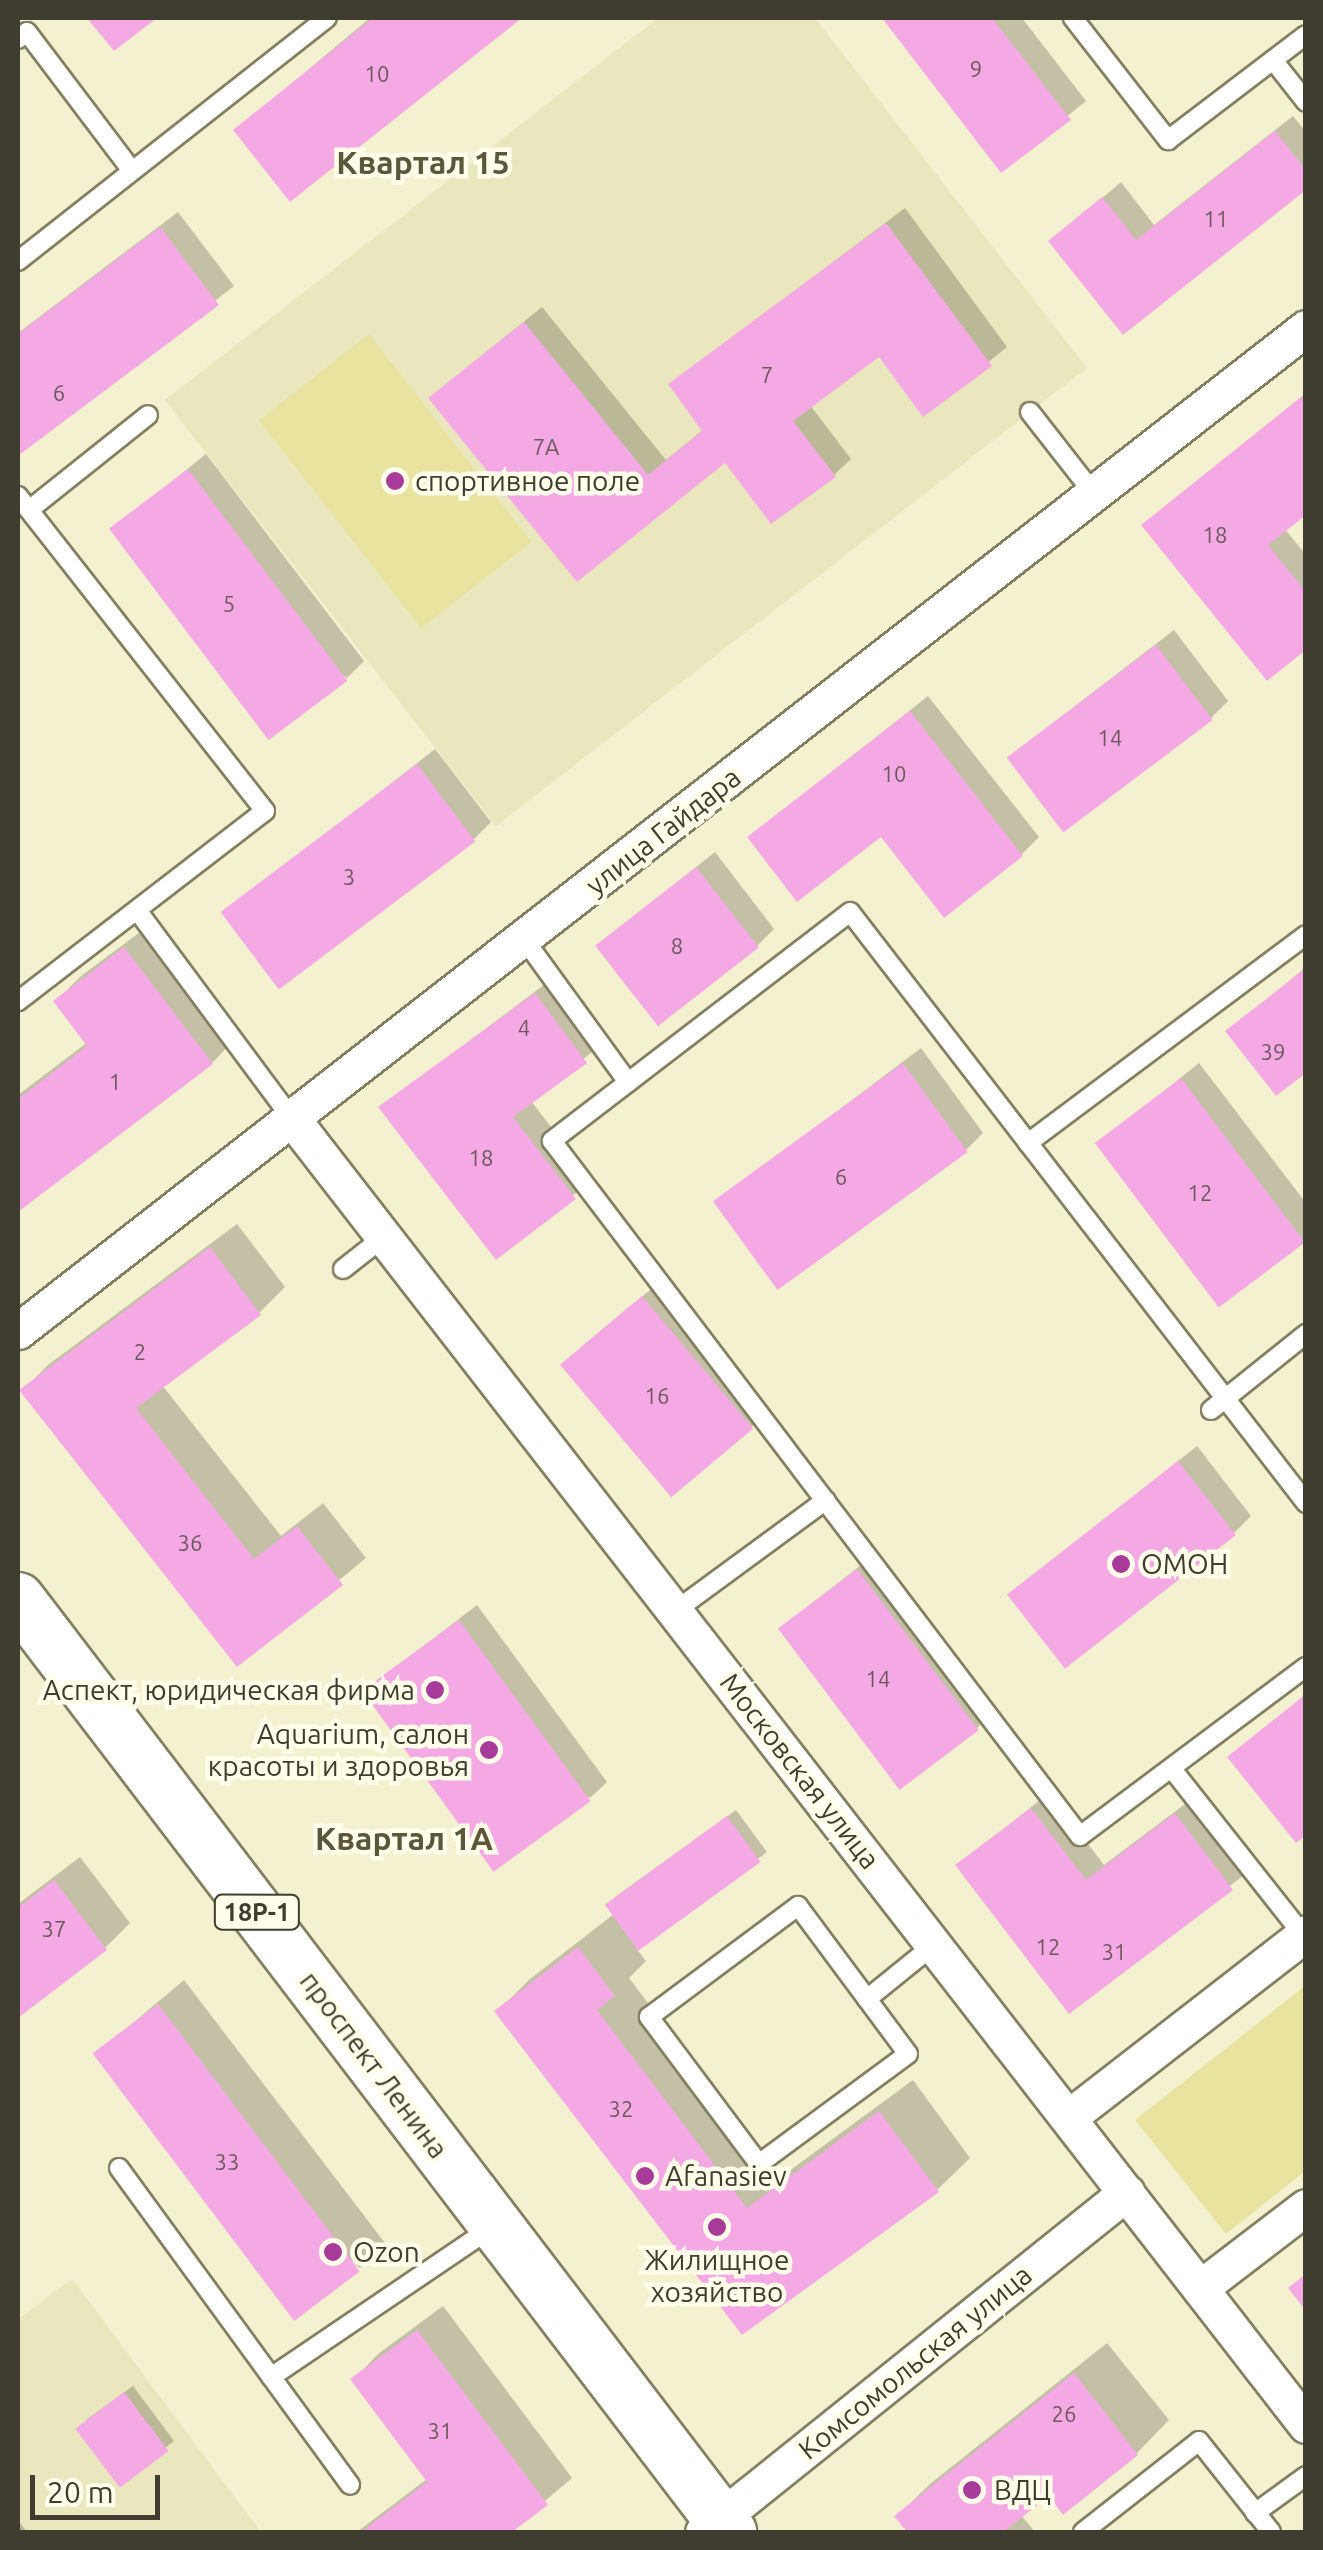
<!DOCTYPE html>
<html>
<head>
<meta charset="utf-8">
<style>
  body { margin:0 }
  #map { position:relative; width:1323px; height:2550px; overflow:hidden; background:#f4f1d0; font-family:Ubuntu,sans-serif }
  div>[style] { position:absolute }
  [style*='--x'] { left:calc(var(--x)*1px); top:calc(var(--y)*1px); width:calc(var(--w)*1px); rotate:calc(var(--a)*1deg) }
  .built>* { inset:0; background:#eae7be }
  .green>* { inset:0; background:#e9e3a0; transform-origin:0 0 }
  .shadow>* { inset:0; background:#0003 }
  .building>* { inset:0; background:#f4a9e5; transform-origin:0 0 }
  .roads { filter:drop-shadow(2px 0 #838062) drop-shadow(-2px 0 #838062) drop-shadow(0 2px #838062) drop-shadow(0 -2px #838062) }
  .service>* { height:18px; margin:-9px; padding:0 9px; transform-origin:9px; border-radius:9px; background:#fff }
  .minor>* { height:35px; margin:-17.5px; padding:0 17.5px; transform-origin:17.5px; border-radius:17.5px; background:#fff }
  .primary>* { height:52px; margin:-26px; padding:0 26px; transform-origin:26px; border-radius:26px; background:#fff }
  .dots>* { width:28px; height:28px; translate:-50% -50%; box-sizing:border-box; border:5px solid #fffeea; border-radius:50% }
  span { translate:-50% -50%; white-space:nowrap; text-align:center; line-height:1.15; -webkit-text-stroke:9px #fffeea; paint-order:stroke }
  .number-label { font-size:22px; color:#6c585c }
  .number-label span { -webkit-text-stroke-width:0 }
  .shield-label span { padding:2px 8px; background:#fffeea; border:2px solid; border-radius:8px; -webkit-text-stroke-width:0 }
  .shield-label { font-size:25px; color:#3e3d2f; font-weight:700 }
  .poi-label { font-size:28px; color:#3e3d2f }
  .left { translate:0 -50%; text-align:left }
  .right { translate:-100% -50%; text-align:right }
  .street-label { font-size:28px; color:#3e3d2f }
  .quarter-label { font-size:32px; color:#5a573a; font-weight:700 }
  .frame { position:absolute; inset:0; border:20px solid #3e3d2f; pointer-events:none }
  .scale { position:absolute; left:30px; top:2475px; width:130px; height:45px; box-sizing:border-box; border:5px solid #3e3d2f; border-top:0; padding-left:12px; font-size:30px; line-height:35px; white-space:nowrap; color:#3e3d2f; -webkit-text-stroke:8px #fffeea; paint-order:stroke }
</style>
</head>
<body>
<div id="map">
  <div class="built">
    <div style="clip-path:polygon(658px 18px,815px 18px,1087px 368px,496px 826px,165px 400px)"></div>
    <div style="clip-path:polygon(72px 2279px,261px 2532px,18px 2532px,18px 2319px)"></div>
  </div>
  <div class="green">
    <div style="left:369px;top:334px;width:264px;height:140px;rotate:52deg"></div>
    <div style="clip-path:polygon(1305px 1986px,1305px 2171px,1226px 2234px,1135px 2120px)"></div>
  </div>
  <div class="shadow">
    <div style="clip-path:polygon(370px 18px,518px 18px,291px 198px,236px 130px)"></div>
    <div style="clip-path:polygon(885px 18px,1022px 18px,1086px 101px,1002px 169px)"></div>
    <div style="clip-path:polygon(1293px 116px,1306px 132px,1306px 187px,1124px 331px,1052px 241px,1121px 182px,1154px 225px)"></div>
    <div style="clip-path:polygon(905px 208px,1007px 347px,924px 414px,879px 353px,810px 405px,851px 459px,834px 475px,726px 459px,577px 579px,449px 382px,542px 307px,666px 460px,704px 429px,671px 384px)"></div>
    <div style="clip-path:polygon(178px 212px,234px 286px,20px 452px,18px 333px)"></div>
    <div style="clip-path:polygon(1306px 393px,1306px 511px,1284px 528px,1306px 555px,1306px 647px,1145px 525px)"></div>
    <div style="clip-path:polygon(206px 454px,364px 661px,347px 678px,112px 529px)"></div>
    <div style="clip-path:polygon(1174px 630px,1228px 701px,1211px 718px,1009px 757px)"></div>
    <div style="clip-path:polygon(928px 696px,1039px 837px,1022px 854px,944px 914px,882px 834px,750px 837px)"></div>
    <div style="clip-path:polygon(435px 749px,491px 822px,474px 839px,225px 914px)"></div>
    <div style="clip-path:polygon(715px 852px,774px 929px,757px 946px,598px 945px)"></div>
    <div style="clip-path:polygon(151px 924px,237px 1037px,212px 1063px,18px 1209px,18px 1095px,88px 1042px,56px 1001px,81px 976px)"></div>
    <div style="clip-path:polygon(1306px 967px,1306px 1070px,1228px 1031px)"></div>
    <div style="clip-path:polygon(553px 978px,602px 1044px,531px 1101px,592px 1180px,497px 1257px,382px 1107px)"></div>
    <div style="clip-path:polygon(921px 1048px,983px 1133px,966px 1150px,717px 1202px)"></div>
    <div style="clip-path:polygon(1199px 1063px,1306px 1203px,1306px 1241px,1221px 1305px,1098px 1144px)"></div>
    <div style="clip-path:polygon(237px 1224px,285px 1287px,259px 1313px,162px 1385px,281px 1536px,323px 1503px,366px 1558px,238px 1663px,22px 1391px,48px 1365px)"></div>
    <div style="clip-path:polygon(661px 1281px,768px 1410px,751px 1427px,581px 1347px)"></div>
    <div style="clip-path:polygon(1197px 1446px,1251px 1516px,1234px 1533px,1010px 1594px)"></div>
    <div style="clip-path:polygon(875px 1554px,993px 1712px,976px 1729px,781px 1628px)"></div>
    <div style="clip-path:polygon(477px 1605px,607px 1782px,590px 1798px,365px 1691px)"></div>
    <div style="clip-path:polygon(1049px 1793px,1104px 1865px,1193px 1798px,1249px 1871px,1069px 2011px,958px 1865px)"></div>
    <div style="clip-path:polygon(736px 1810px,767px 1852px,636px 1948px,646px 1961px,629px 1978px,781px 2177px,913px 2080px,970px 2158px,937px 2190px,743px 2333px,498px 2011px,530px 1979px,614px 1914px,615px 1897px)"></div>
    <div style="clip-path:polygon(80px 1857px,130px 1923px,105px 1948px,18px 2014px,18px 1904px)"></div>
    <div style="clip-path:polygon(184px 1980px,385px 2243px,360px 2268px,96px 2054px)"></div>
    <div style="clip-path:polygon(443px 2306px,572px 2478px,508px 2532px,357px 2532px,427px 2479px,353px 2380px,378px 2354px)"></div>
    <div style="clip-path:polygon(1107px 2343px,1169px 2420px,1137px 2453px,1064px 2511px,1049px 2493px,1021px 2515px,1035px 2532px,910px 2532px,897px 2516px,930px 2484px)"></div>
    <div style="clip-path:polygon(133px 2386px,174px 2441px,120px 2483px,86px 2420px)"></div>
    <div style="clip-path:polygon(18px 2520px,27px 2532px,18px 2532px)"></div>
  </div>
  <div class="building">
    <div style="clip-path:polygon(87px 18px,157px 18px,114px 51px)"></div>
    <div style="clip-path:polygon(373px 18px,522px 18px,290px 202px,233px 130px)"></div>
    <div style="clip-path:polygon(882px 18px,992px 18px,1071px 120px,1001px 173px)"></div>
    <div style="clip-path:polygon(1275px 131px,1306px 170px,1306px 190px,1123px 335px,1048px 241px,1102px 197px,1136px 240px)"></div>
    <div style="clip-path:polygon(886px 223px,992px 366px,923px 417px,879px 357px,793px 421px,836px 477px,771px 524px,725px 463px,577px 582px,428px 398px,524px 322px,648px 475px,702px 431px,668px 384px)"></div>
    <div style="clip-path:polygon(160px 227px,219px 305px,19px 455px,18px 334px)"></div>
    <div style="clip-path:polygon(1301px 397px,1306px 402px,1306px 515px,1268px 545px,1306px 592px,1306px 650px,1267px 681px,1141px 525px)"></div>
    <div style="left:188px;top:469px;width:265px;height:99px;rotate:53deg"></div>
    <div style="left:1156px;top:645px;width:94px;height:187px;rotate:53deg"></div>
    <div style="clip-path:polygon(910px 711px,1023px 856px,944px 918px,881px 837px,797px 902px,747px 837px)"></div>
    <div style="left:417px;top:764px;width:97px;height:246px;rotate:53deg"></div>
    <div style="left:696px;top:867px;width:102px;height:128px;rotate:52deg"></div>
    <div style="clip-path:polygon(124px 947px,213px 1064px,18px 1212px,18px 1099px,87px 1046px,53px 1001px)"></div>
    <div style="clip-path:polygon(1306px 968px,1306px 1073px,1276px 1096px,1225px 1031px)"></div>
    <div style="clip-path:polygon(535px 993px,587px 1063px,513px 1117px,576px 1199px,496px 1260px,378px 1107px)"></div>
    <div style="left:903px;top:1063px;width:110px;height:235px;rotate:54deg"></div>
    <div style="left:1181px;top:1078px;width:206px;height:108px;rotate:53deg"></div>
    <div style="clip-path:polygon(210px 1247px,261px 1315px,136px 1408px,254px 1559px,297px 1526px,343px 1585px,237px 1667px,19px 1390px)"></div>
    <div style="left:642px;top:1296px;width:173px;height:107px;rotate:50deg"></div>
    <div style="left:1178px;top:1461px;width:94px;height:217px;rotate:52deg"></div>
    <div style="left:857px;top:1569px;width:202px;height:99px;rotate:53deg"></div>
    <div style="left:459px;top:1620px;width:224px;height:120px;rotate:54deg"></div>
    <div style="clip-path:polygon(1306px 1694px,1306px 1835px,1296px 1843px,1227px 1757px)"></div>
    <div style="clip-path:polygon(1031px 1808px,1086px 1880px,1175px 1813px,1233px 1890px,1069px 2014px,955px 1865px)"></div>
    <div style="left:727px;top:1816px;width:57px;height:151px;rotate:54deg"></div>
    <div style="clip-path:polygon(54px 1880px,107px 1950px,18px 2018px,18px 1908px)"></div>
    <div style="clip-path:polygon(578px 1947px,615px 1996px,597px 2010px,747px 2208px,879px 2111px,939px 2192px,742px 2335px,494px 2011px)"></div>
    <div style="left:158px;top:2004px;width:335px;height:82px;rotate:53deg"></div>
    <div style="clip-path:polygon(1306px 2274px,1306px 2311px,1288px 2288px)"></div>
    <div style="clip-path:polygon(417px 2330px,548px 2505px,512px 2532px,361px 2532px,427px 2482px,350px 2379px)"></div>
    <div style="clip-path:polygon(1074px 2373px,1138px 2455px,1063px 2515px,1049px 2496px,1003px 2532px,907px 2532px,894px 2516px)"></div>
    <div style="left:124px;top:2392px;width:74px;height:61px;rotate:53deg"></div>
  </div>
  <div class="roads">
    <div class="service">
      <div style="--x:1073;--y:18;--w:155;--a:52.1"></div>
      <div style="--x:1168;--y:140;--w:173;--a:-37.3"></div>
      <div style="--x:18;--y:39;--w:11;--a:-38"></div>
      <div style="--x:27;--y:32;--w:174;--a:52.9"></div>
      <div style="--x:1273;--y:60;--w:53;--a:51.8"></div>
      <div style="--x:18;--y:261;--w:393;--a:-38.2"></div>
      <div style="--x:1030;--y:412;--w:104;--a:52"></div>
      <div style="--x:18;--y:496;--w:400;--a:51.9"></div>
      <div style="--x:265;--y:811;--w:312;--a:142.4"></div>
      <div style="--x:29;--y:510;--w:152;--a:-38.6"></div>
      <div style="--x:137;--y:910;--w:262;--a:53.4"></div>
      <div style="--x:524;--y:939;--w:177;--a:54"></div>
      <div style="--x:1028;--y:1143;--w:347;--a:-36.8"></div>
      <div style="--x:343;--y:1269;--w:53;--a:-38.2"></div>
      <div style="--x:1211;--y:1410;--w:122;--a:-38.7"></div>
      <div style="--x:1306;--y:1503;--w:746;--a:-127.65"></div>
      <div style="--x:850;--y:912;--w:376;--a:142.5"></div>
      <div style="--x:552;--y:1141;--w:873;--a:52.78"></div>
      <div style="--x:1080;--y:1836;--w:282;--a:-36.8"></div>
      <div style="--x:675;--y:1611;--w:187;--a:-36.3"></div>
      <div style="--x:1172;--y:1769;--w:211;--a:51.7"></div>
      <div style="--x:798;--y:1906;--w:184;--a:53.4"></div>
      <div style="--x:908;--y:2054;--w:185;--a:143.6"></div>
      <div style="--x:759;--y:2164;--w:184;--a:-126.8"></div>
      <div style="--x:649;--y:2017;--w:186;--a:-36.7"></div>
      <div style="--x:867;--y:1999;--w:87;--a:-39"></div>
      <div style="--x:119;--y:2168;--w:392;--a:53.9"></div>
      <div style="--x:271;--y:2377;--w:264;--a:-34.1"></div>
      <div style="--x:1255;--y:2513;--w:63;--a:-36"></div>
      <div style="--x:1083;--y:2532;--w:147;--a:-38.1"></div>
      <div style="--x:1199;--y:2441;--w:116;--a:51.6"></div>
    </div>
    <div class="minor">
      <div style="--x:293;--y:1120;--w:1652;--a:52.18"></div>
      <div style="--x:18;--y:1331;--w:1632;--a:-37.91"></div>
      <div style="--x:1069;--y:2117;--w:300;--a:-37.8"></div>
      <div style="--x:1200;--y:2288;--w:133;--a:-37.4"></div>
      <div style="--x:703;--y:2532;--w:543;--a:-38.73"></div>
    </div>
    <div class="primary">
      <div style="--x:18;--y:1599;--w:1174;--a:52.65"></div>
    </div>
  </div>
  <div class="dots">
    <div style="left:395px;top:481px;background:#a83b99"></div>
    <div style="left:1121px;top:1564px;background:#a83b99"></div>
    <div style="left:435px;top:1690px;background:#a83b99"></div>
    <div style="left:489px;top:1750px;background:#a83b99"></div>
    <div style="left:645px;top:2176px;background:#a83b99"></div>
    <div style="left:717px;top:2227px;background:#a83b99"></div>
    <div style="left:333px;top:2252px;background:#a83b99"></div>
    <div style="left:972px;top:2490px;background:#a83b99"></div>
  </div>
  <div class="number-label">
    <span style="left:976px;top:69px">9</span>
    <span style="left:377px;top:74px">10</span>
    <span style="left:1216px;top:219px">11</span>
    <span style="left:767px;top:375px">7</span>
    <span style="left:59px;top:393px">6</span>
    <span style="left:546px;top:447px">7А</span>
    <span style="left:1215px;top:535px">18</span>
    <span style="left:229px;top:604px">5</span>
    <span style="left:1110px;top:738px">14</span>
    <span style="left:894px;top:774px">10</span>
    <span style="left:349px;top:877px">3</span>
    <span style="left:677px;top:946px">8</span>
    <span style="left:524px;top:1028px">4</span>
    <span style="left:1273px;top:1052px">39</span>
    <span style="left:115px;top:1082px">1</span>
    <span style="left:481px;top:1158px">18</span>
    <span style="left:841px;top:1177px">6</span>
    <span style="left:1200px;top:1193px">12</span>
    <span style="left:140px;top:1352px">2</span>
    <span style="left:657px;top:1396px">16</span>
    <span style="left:190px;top:1543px">36</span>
    <span style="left:878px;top:1679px">14</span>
    <span style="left:54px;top:1929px">37</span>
    <span style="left:1048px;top:1947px">12</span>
    <span style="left:1114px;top:1952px">31</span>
    <span style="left:621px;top:2109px">32</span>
    <span style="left:227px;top:2162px">33</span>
    <span style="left:1064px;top:2414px">26</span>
    <span style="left:440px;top:2431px">31</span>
  </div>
  <div class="shield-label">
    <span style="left:257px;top:1912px">18Р-1</span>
  </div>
  <div class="poi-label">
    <span class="left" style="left:415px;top:481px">спортивное поле</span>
    <span class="left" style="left:1141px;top:1564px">ОМОН</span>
    <span class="right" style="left:415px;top:1690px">Аспект, юридическая фирма</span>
    <span class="right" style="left:469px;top:1750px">Aquarium, салон<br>красоты и здоровья</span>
    <span class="left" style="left:665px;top:2176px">Afanasiev</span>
    <span class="left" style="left:353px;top:2252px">Ozon</span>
    <span style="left:717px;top:2276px">Жилищное<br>хозяйство</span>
    <span class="left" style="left:994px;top:2490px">ВДЦ</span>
  </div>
  <div class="street-label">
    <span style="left:663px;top:831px;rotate:-38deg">улица Гайдара</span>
    <span style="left:800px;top:1771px;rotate:52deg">Московская улица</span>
    <span style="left:374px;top:2065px;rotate:53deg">проспект Ленина</span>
    <span style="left:915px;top:2362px;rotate:-39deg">Комсомольская улица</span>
  </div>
  <div class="quarter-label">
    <span style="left:423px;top:162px">Квартал 15</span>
    <span style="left:404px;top:1838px">Квартал 1А</span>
  </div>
  <div class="frame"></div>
  <div class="scale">20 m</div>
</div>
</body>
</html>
